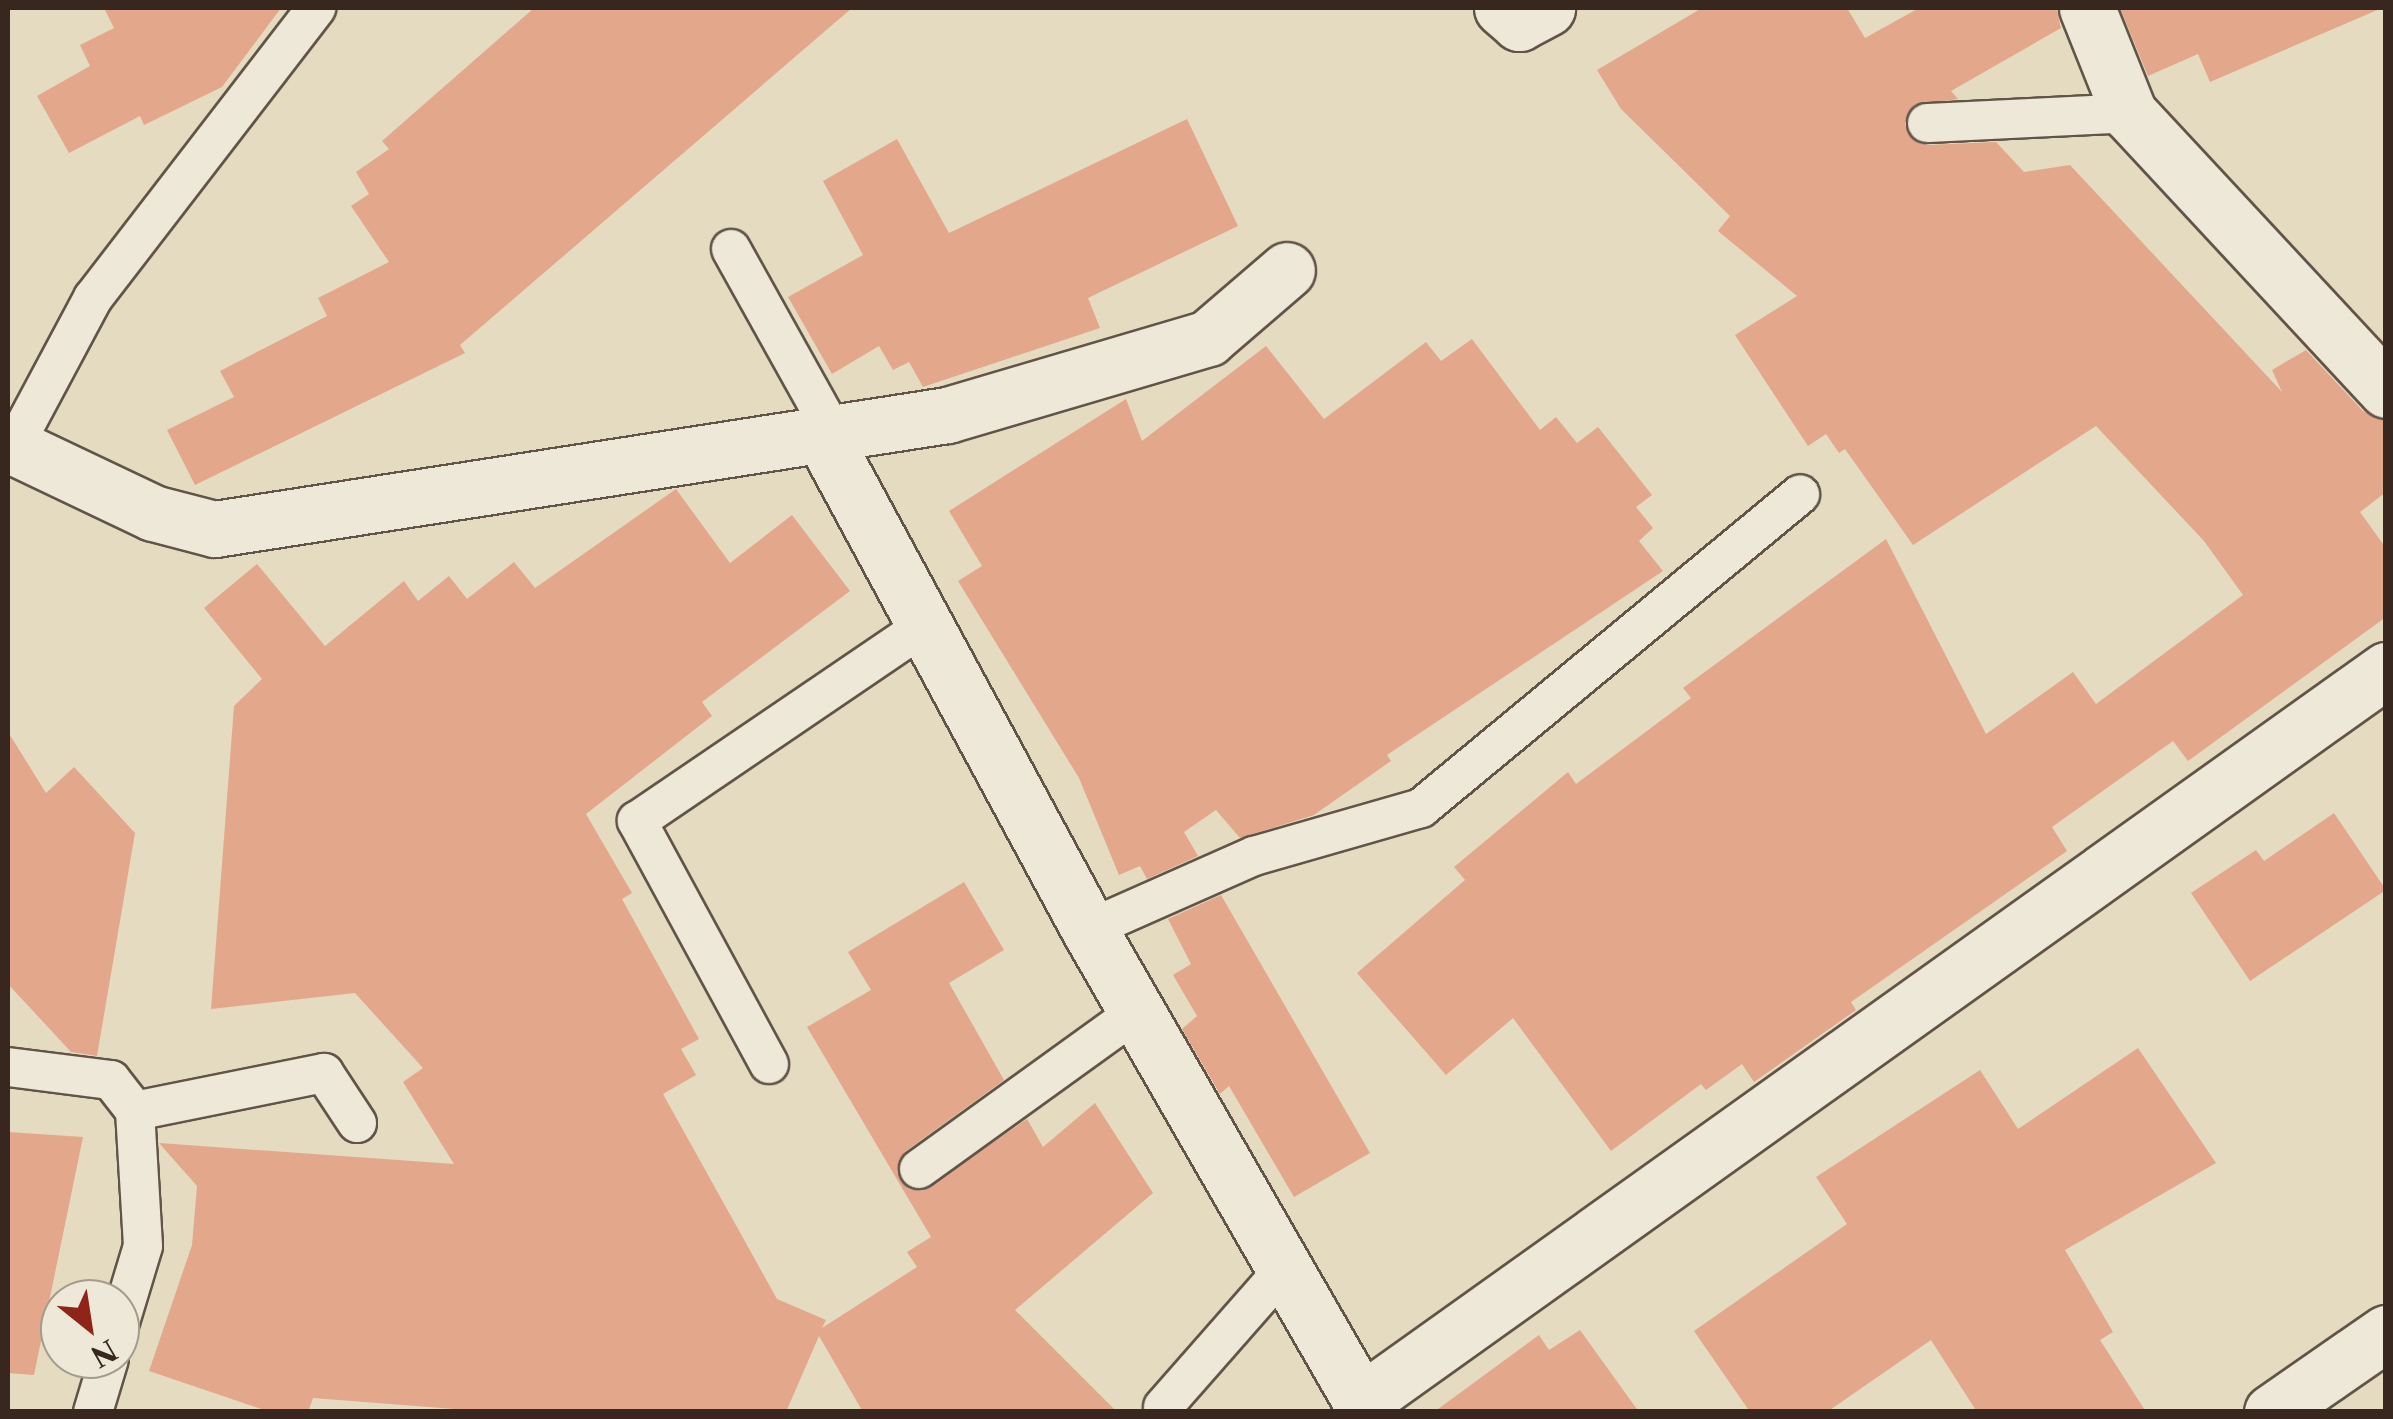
<!DOCTYPE html>
<html>
<head>
<meta charset="utf-8">
<style>
  body { margin:0 }
  #map { position:relative; width:2393px; height:1419px; overflow:hidden; background:#e4dbc1; font-family:"Libre Caslon Text",serif }
  div>[style] { position:absolute }
  [style*='--x'] { left:calc(var(--x)*1px); top:calc(var(--y)*1px); width:calc(var(--w)*1px); rotate:calc(var(--a)*1deg) }
  .building>* { inset:0; background:#e3a88b }
  .roads { filter:drop-shadow(2px 0 #625447) drop-shadow(-2px 0 #625447) drop-shadow(0 2px #625447) drop-shadow(0 -2px #625447) }
  .service>* { height:38px; margin:-19px; padding:0 19px; transform-origin:19px; border-radius:19px; background:#ede8d7 }
  .minor>* { height:55px; margin:-27.5px; padding:0 27.5px; transform-origin:27.5px; border-radius:27.5px; background:#ede8d7 }
  span { translate:-50% -50%; white-space:nowrap; text-align:center; line-height:1.15; -webkit-text-stroke:8px #ede8d7; paint-order:stroke }
  .frame { position:absolute; inset:0; border:10px solid #37271e; pointer-events:none }
  .north { position:absolute; left:40px; top:1279px; width:100px; height:100px; box-sizing:border-box; background:#ede8d7; border:2px solid #a49b8d; border-radius:50%; rotate:150deg; font-size:28px; font-weight:700; line-height:40px; text-align:center; color:#37271e }
  .north::after { content:''; display:block; margin:auto; width:35px; height:45px; background:#8f2418; clip-path:polygon(50% 0,100% 100%,50% 72%,0 100%) }
</style>
</head>
<body>
<div id="map">
  <div class="building">
    <div style="clip-path:polygon(104px 8px,281px 8px,222px 87px,144px 125px,140px 116px,69px 153px,37px 96px,90px 66px,80px 45px,114px 28px)"></div>
    <div style="clip-path:polygon(534px 8px,852px 8px,460px 345px,465px 353px,195px 485px,167px 430px,234px 397px,220px 371px,327px 316px,318px 298px,389px 262px,351px 206px,369px 194px,356px 172px,389px 149px,382px 141px)"></div>
    <div style="clip-path:polygon(1702px 8px,1847px 8px,1865px 38px,1919px 8px,2056px 8px,2061px 28px,1951px 91px,1958px 99px,1914px 105px,1905px 123px,1908px 134px,1927px 145px,1996px 142px,2024px 172px,2070px 165px,2282px 392px,2272px 370px,2306px 350px,2363px 411px,2386px 420px,2386px 492px,2360px 512px,2386px 548px,2386px 617px,2188px 761px,2173px 741px,2052px 827px,2067px 851px,1851px 1002px,1856px 1010px,1754px 1082px,1742px 1064px,1706px 1090px,1701px 1084px,1611px 1151px,1513px 1018px,1446px 1075px,1357px 973px,1465px 880px,1454px 867px,1568px 772px,1576px 784px,1691px 698px,1683px 688px,1886px 539px,1986px 734px,2073px 672px,2096px 704px,2243px 595px,2204px 541px,2096px 426px,1913px 545px,1845px 449px,1839px 453px,1826px 434px,1808px 446px,1735px 335px,1797px 296px,1718px 231px,1730px 216px,1621px 109px,1597px 70px)"></div>
    <div style="clip-path:polygon(2120px 8px,2382px 8px,2210px 82px,2198px 54px,2148px 76px)"></div>
    <div style="clip-path:polygon(1187px 119px,1238px 226px,1088px 298px,1100px 328px,923px 387px,909px 362px,893px 370px,879px 346px,832px 374px,788px 297px,863px 255px,823px 181px,897px 139px,949px 233px)"></div>
    <div style="clip-path:polygon(1472px 339px,1540px 430px,1556px 417px,1577px 443px,1598px 427px,1652px 495px,1636px 507px,1653px 528px,1639px 541px,1663px 571px,1387px 755px,1391px 761px,1314px 815px,1240px 838px,1216px 810px,1184px 832px,1198px 856px,1147px 879px,1140px 866px,1119px 875px,1079px 778px,958px 581px,982px 566px,949px 511px,1126px 399px,1142px 441px,1266px 346px,1324px 419px,1426px 342px,1441px 361px)"></div>
    <div style="clip-path:polygon(676px 489px,730px 563px,792px 515px,850px 591px,702px 702px,712px 716px,586px 814px,632px 893px,622px 899px,699px 1039px,681px 1049px,696px 1075px,663px 1094px,777px 1299px,826px 1320px,822px 1328px,917px 1267px,907px 1252px,931px 1237px,807px 1027px,871px 990px,848px 952px,964px 882px,1004px 950px,949px 983px,1004px 1080px,906px 1151px,897px 1172px,909px 1189px,922px 1191px,1027px 1119px,1043px 1147px,1095px 1103px,1153px 1193px,1015px 1310px,1117px 1412px,863px 1412px,819px 1336px,786px 1412px,493px 1412px,313px 1398px,308px 1412px,270px 1412px,149px 1371px,192px 1245px,197px 1186px,159px 1143px,454px 1164px,403px 1082px,423px 1068px,355px 993px,211px 1009px,234px 706px,262px 679px,204px 608px,257px 564px,325px 646px,404px 581px,418px 601px,449px 576px,467px 599px,514px 562px,535px 588px)"></div>
    <div style="clip-path:polygon(8px 732px,46px 793px,74px 767px,135px 833px,97px 1056px,71px 1052px,8px 984px)"></div>
    <div style="clip-path:polygon(2334px 813px,2386px 890px,2250px 981px,2191px 893px,2256px 850px,2264px 861px)"></div>
    <div style="clip-path:polygon(1221px 895px,1370px 1153px,1294px 1197px,1229px 1086px,1220px 1094px,1182px 1029px,1197px 1016px,1173px 975px,1191px 964px,1168px 919px)"></div>
    <div style="clip-path:polygon(2138px 1048px,2216px 1163px,2065px 1250px,2113px 1332px,2100px 1340px,2146px 1412px,1977px 1412px,1931px 1340px,1827px 1412px,1750px 1412px,1694px 1331px,1847px 1224px,1816px 1177px,1980px 1070px,2018px 1129px)"></div>
    <div style="clip-path:polygon(8px 1132px,83px 1137px,34px 1375px,8px 1373px)"></div>
    <div style="clip-path:polygon(1580px 1330px,1639px 1412px,1434px 1412px,1539px 1335px,1549px 1350px)"></div>
  </div>
  <div class="roads">
    <div class="service">
      <div style="--x:1927;--y:123;--w:202;--a:-2.8"></div>
      <div style="--x:731;--y:249;--w:210;--a:60.9"></div>
      <div style="--x:14;--y:446;--w:168;--a:-61.9"></div>
      <div style="--x:93;--y:298;--w:366;--a:-52.4"></div>
      <div style="--x:1089;--y:929;--w:180;--a:-23.9"></div>
      <div style="--x:1254;--y:856;--w:174;--a:-16"></div>
      <div style="--x:1421;--y:808;--w:492;--a:-39.6"></div>
      <div style="--x:769;--y:1064;--w:277;--a:-118.5"></div>
      <div style="--x:637;--y:821;--w:348;--a:-34.2"></div>
      <div style="--x:8;--y:1067;--w:104;--a:7.2"></div>
      <div style="--x:111;--y:1080;--w:39;--a:52"></div>
      <div style="--x:135;--y:1111;--w:135;--a:86.6"></div>
      <div style="--x:143;--y:1246;--w:79;--a:106.8"></div>
      <div style="--x:135;--y:1111;--w:193;--a:-11.4"></div>
      <div style="--x:324;--y:1073;--w:60;--a:56.6"></div>
      <div style="--x:919;--y:1169;--w:269;--a:-35.8"></div>
      <div style="--x:1163;--y:1407;--w:185;--a:-48.7"></div>
      <div style="--x:93;--y:1412;--w:55;--a:-73.2"></div>
    </div>
    <div class="minor">
      <div style="--x:1502;--y:8;--w:23;--a:41"></div>
      <div style="--x:1519;--y:23;--w:32;--a:-28"></div>
      <div style="--x:2087;--y:8;--w:113;--a:68.2"></div>
      <div style="--x:2129;--y:113;--w:378;--a:47.1"></div>
      <div style="--x:821;--y:433;--w:564;--a:61.62"></div>
      <div style="--x:1089;--y:929;--w:557;--a:60.08"></div>
      <div style="--x:8;--y:444;--w:161;--a:25.4"></div>
      <div style="--x:153;--y:513;--w:64;--a:14.5"></div>
      <div style="--x:215;--y:529;--w:741;--a:-8.85"></div>
      <div style="--x:947;--y:415;--w:272;--a:-16.4"></div>
      <div style="--x:1208;--y:338;--w:104;--a:-40.7"></div>
      <div style="--x:1361;--y:1402;--w:1260;--a:-35.53"></div>
      <div style="--x:2272;--y:1412;--w:139;--a:-34.7"></div>
    </div>
  </div>
  <div class="frame"></div>
  <div class="north">N</div>
</div>
</body>
</html>
